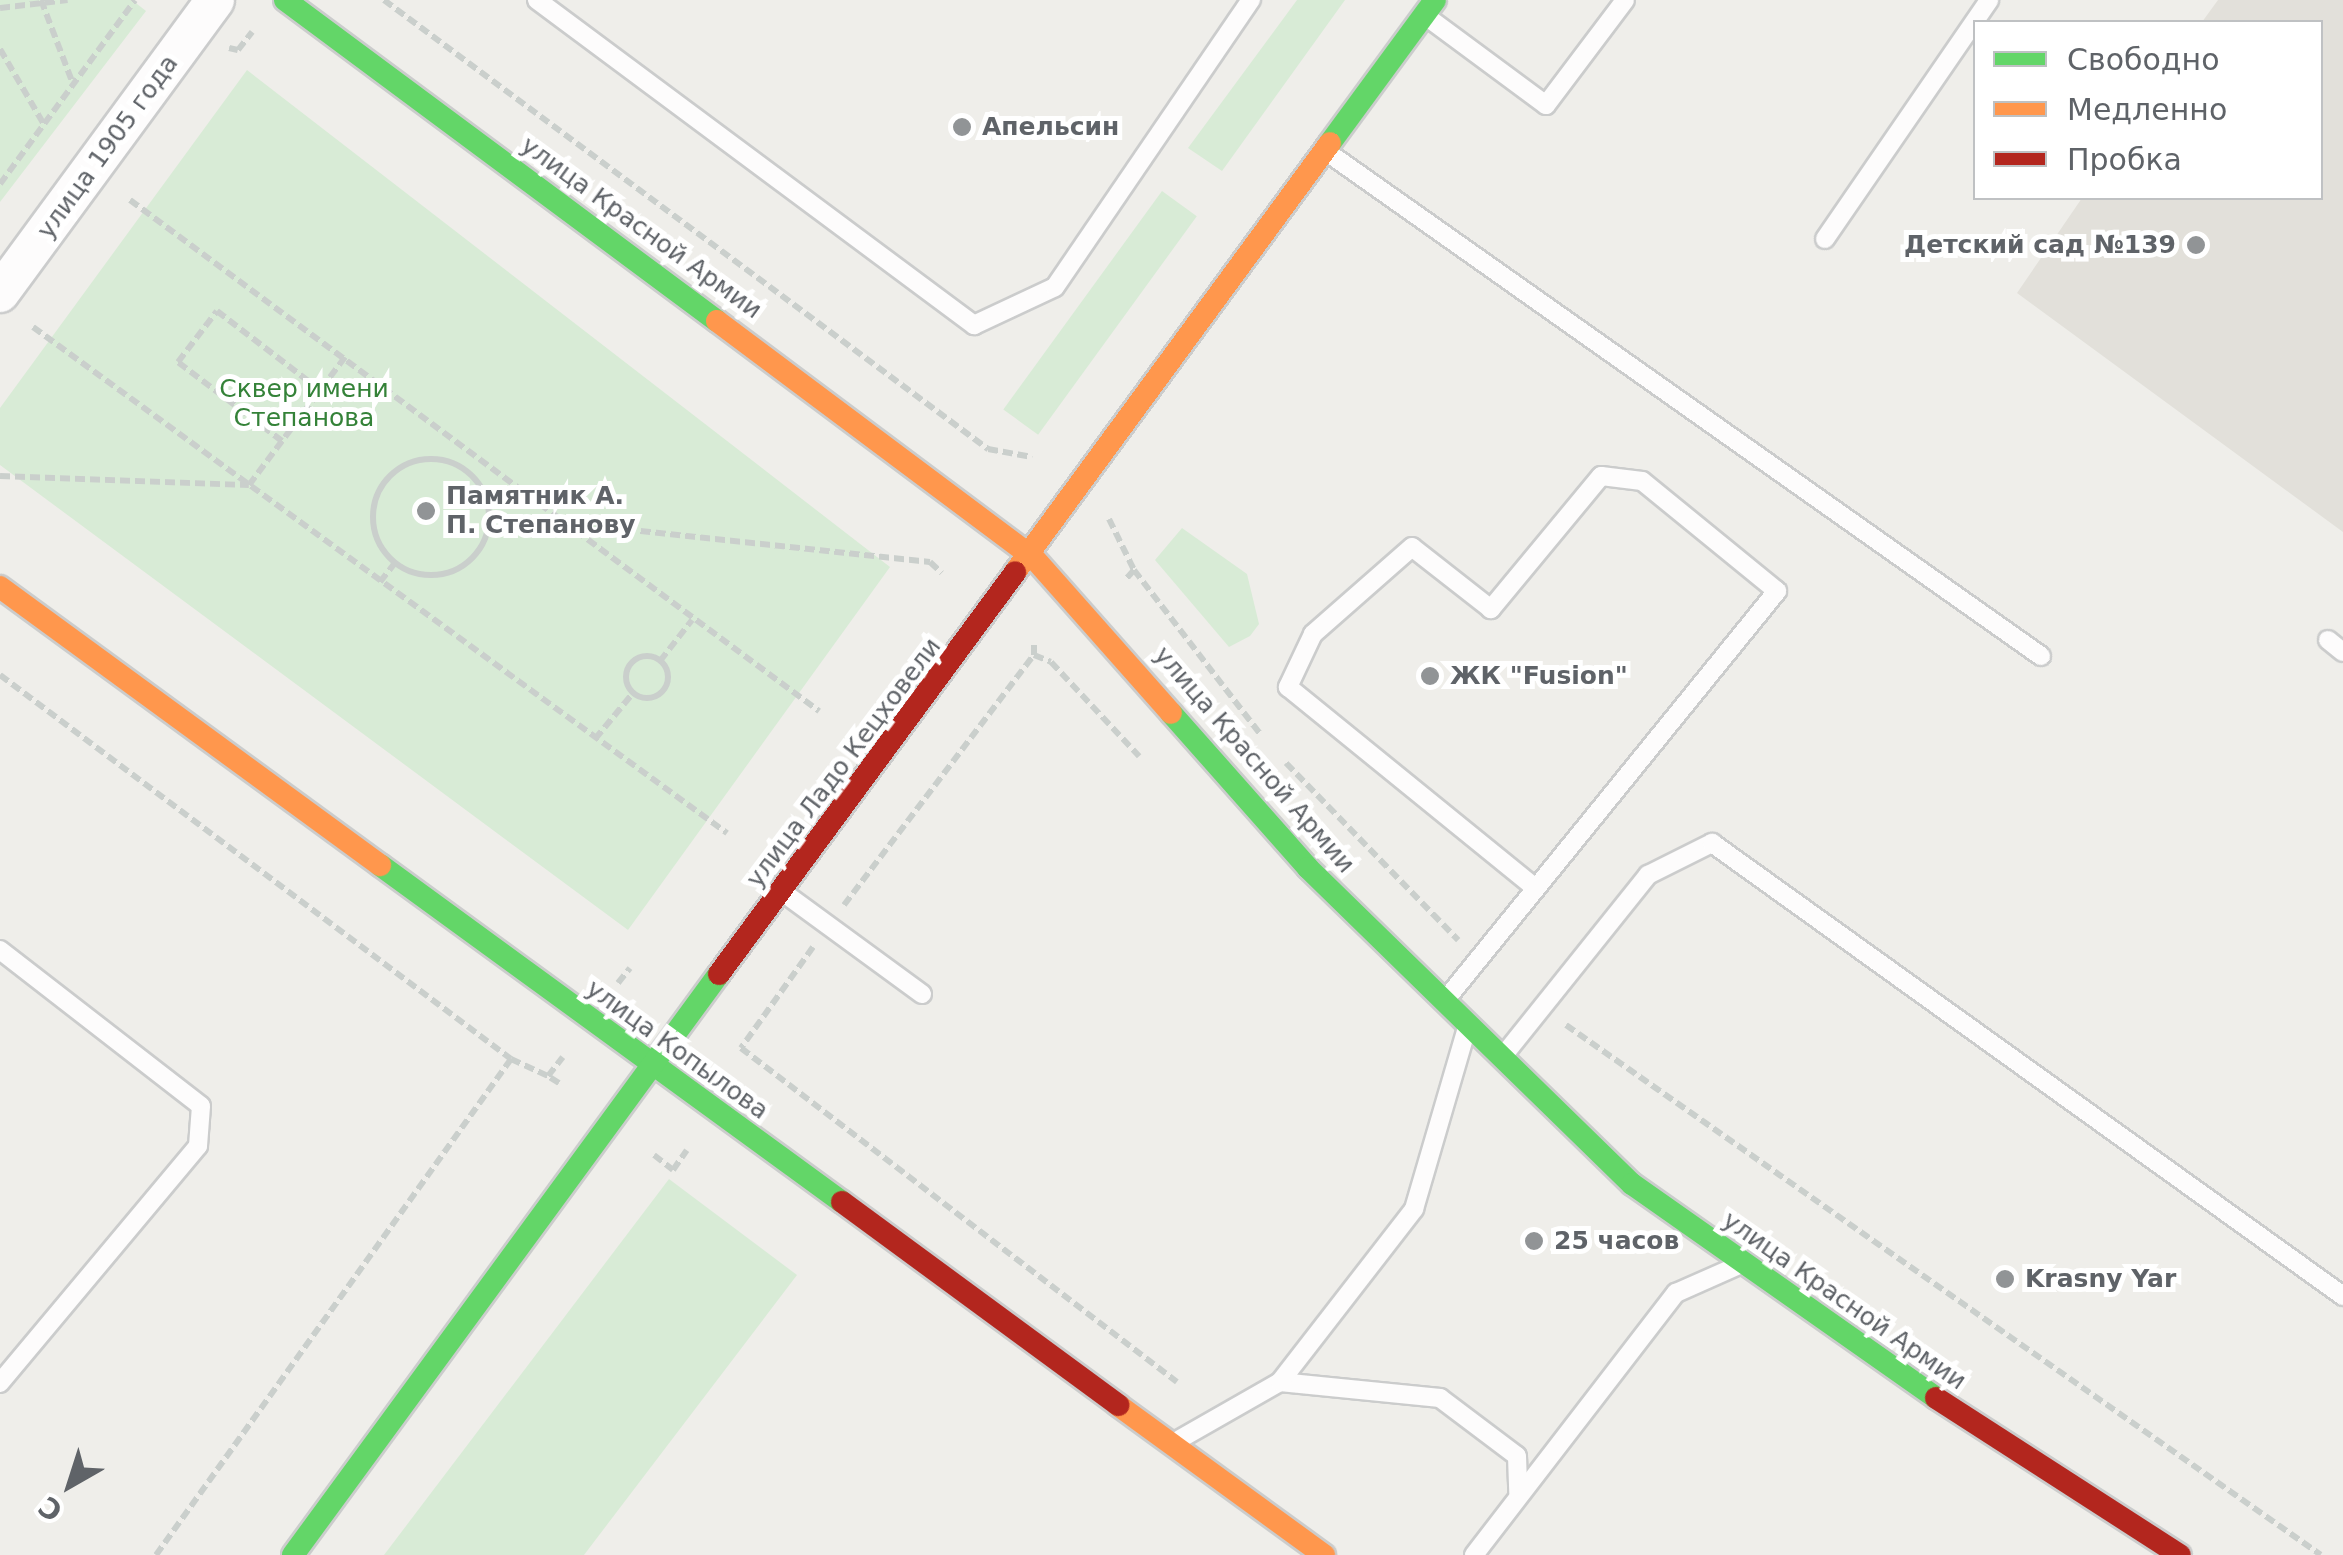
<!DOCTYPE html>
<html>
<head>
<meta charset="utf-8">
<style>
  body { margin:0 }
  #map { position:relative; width:2343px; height:1555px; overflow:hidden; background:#efeeea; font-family:"DejaVu Sans",sans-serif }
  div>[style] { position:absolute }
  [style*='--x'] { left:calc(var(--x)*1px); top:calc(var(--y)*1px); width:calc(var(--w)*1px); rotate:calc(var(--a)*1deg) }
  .education>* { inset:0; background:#e2e0da }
  .green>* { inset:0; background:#d8ebd6; transform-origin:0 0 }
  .path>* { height:6px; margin-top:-3px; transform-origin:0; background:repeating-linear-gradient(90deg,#cacfcc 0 10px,transparent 0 15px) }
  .path>.ring { margin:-3px; padding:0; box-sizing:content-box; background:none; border:6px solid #cacfcc; border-radius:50% }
  .roads { filter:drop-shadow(2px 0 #cbcccc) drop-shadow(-2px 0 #cbcccc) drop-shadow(0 2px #cbcccc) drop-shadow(0 -2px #cbcccc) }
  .lane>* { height:18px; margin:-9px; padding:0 9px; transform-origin:9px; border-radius:9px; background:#fdfcfc }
  .street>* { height:38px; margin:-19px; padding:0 19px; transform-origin:19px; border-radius:19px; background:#fdfcfc }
  .fast>* { height:22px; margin:-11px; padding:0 11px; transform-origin:11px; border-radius:11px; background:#63d668 }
  .slow>* { height:22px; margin:-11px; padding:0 11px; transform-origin:11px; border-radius:11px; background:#ff974d }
  .jam>* { height:22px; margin:-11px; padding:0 11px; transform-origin:11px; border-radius:11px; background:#b3261e }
  .dots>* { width:28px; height:28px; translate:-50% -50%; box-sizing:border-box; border:5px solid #fff; border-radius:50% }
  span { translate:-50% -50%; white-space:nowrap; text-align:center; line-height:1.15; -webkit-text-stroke:10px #fff; paint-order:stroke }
  .poi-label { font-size:25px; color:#5f6368; font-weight:700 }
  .left { translate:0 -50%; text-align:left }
  .right { translate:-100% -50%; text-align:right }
  .street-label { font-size:25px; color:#5f6368 }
  .park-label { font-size:25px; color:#348238 }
  .legend { position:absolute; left:1973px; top:20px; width:350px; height:180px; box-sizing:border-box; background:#fff; border:2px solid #bfc1c3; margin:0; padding:12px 18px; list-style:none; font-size:30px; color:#5f6368 }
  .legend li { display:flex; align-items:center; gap:20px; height:50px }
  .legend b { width:50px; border:2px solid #bfc1c3 }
  .north { position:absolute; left:20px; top:1435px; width:100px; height:100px; -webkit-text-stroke:8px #fff; paint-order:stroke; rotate:219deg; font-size:28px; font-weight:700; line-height:40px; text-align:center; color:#5f6368 }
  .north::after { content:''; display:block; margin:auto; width:35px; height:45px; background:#5f6368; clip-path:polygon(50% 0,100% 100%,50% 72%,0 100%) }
</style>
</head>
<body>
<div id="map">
  <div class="education">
    <div style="clip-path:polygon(2218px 0,2343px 0,2343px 532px,2017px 293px,2082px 198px,2320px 198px,2320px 22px,2202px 22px)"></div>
  </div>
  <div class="green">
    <div style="clip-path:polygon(0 0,132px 0,146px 11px,0 202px)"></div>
    <div style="clip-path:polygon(1297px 0,1345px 0,1222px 171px,1188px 148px)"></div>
    <div style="clip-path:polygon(247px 70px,890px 567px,628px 930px,0 465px,0 408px)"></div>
    <div style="left:1162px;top:191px;width:43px;height:270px;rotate:36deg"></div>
    <div style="clip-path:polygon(1182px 528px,1247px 574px,1259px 624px,1250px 636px,1229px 647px,1155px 560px)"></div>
    <div style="clip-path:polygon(669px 1179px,797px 1275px,584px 1555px,384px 1555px)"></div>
  </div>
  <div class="path">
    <div style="--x:41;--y:0;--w:90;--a:69.1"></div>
    <div style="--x:384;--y:0;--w:753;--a:36.63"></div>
    <div style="--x:988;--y:449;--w:45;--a:10.3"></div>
    <div style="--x:0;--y:8;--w:68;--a:-6.7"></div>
    <div style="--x:229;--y:48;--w:9;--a:13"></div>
    <div style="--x:238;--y:50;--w:23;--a:-52"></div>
    <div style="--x:0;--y:49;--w:86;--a:59.8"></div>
    <div style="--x:0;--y:184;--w:228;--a:-53.7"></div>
    <div style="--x:130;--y:200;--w:858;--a:36.56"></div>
    <div style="--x:33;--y:327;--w:859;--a:36.1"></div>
    <div style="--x:282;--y:441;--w:131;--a:-142.8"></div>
    <div style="--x:178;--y:362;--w:64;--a:-52.6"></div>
    <div style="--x:217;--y:311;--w:130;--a:37.5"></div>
    <div class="ring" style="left:373px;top:459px;width:110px;height:110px"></div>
    <div style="--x:0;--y:476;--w:249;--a:2.1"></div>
    <div style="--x:249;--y:485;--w:160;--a:-53.1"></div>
    <div style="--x:1109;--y:519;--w:57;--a:63.9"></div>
    <div style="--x:1134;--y:570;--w:12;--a:132"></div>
    <div style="--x:566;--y:523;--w:366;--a:6.1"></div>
    <div style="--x:930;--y:562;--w:16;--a:43"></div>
    <div style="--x:1134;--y:570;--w:208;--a:52.4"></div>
    <div style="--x:380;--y:582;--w:24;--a:-52"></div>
    <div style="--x:1034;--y:645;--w:10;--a:90"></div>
    <div style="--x:1034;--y:655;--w:18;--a:22"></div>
    <div class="ring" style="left:626px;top:656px;width:36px;height:36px"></div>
    <div style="--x:660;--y:661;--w:52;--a:-52"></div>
    <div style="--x:1051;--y:662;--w:129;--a:46.9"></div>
    <div style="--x:0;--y:675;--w:639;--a:36.92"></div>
    <div style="--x:511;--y:1059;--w:41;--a:24.7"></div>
    <div style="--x:595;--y:739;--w:60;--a:-50.4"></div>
    <div style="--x:1286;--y:763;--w:247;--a:45.8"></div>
    <div style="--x:844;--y:905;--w:314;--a:-52.8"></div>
    <div style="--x:813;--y:947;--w:124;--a:125.5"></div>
    <div style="--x:741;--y:1048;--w:549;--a:37.45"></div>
    <div style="--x:618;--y:983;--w:19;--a:-51"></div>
    <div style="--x:1566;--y:1025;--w:922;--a:35.07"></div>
    <div style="--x:559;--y:1083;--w:13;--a:-148"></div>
    <div style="--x:548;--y:1076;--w:24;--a:-52"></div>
    <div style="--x:654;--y:1155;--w:24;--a:38"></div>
    <div style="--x:673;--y:1170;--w:24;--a:-55"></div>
    <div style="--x:156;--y:1555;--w:610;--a:-54.41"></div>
  </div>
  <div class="roads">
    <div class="lane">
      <div style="--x:537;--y:0;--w:545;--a:36.64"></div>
      <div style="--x:974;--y:325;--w:89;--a:-25.1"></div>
      <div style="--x:1055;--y:287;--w:348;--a:-55.7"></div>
      <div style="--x:1427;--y:17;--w:148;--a:36.5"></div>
      <div style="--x:1546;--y:105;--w:131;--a:-53"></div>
      <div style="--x:1327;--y:152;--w:874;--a:35.22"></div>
      <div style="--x:1825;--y:239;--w:290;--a:-55.5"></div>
      <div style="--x:2328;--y:640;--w:19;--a:39"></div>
      <div style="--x:784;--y:893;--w:171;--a:36.2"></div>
      <div style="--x:0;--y:950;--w:254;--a:37.8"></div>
      <div style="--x:201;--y:1106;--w:40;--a:94.3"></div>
      <div style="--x:198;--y:1146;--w:309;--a:129.9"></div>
      <div style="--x:1447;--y:998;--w:524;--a:-50.96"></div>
      <div style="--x:1777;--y:591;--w:174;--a:-140.8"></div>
      <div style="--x:1642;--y:481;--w:41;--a:-173"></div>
      <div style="--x:1601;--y:476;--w:173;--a:129.6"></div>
      <div style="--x:1491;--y:609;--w:100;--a:-141.9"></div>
      <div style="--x:1412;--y:547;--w:132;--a:138.7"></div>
      <div style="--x:1313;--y:634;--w:59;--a:115.3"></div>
      <div style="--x:1288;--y:687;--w:318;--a:39.1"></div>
      <div style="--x:1507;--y:1051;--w:226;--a:-51.3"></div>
      <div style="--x:1648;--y:875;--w:72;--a:-26.6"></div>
      <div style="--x:1712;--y:843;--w:777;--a:35.67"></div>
      <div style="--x:1280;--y:1382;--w:161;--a:5.7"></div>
      <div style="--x:1440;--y:1398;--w:96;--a:37"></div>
      <div style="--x:1517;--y:1456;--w:37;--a:88"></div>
      <div style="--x:1180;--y:1439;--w:115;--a:-29.7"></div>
      <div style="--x:1280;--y:1382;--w:219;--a:-52.2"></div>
      <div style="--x:1414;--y:1209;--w:185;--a:-73.7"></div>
      <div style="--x:1474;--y:1555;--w:331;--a:-52.4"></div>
      <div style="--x:1676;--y:1293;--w:67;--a:-23.9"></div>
    </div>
    <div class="street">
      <div style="--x:0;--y:293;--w:363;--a:-53.7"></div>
    </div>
    <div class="fast">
      <div style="--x:285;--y:0;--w:538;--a:36.61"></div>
      <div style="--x:1330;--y:143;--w:177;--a:-53.7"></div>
      <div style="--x:1171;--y:713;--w:207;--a:48.5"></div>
      <div style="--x:1308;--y:868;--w:453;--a:44.3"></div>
      <div style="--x:1632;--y:1184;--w:372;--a:35.1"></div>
      <div style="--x:380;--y:865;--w:572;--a:36.11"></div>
      <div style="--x:293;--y:1555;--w:720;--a:-53.75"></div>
    </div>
    <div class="slow">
      <div style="--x:717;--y:321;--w:394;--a:36.8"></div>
      <div style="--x:1033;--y:557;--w:208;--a:48.5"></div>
      <div style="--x:1015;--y:572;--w:532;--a:-53.71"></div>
      <div style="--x:0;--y:587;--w:471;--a:36.2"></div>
      <div style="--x:1118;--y:1405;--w:255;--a:36.1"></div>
    </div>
    <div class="jam">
      <div style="--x:719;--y:974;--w:499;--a:-53.6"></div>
      <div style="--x:842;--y:1202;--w:343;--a:36.3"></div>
      <div style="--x:1936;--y:1398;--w:290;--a:32.8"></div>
    </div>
  </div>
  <div class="dots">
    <div style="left:962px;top:127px;background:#919496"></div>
    <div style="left:2196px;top:245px;background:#919496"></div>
    <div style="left:426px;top:511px;background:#919496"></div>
    <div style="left:1430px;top:676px;background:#919496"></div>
    <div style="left:1534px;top:1241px;background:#919496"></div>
    <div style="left:2005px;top:1279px;background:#919496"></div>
  </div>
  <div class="poi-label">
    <span class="left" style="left:982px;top:127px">Апельсин</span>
    <span class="right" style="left:2176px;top:245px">Детский сад №139</span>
    <span class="left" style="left:446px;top:511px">Памятник А.<br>П. Степанову</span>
    <span class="left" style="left:1450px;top:676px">ЖК "Fusion"</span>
    <span class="left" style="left:1554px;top:1241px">25 часов</span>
    <span class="left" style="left:2025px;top:1279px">Krasny Yar</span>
  </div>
  <div class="street-label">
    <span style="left:108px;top:147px;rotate:-54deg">улица 1905 года</span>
    <span style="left:641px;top:228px;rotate:36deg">улица Красной Армии</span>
    <span style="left:1254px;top:760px;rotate:49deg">улица Красной Армии</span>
    <span style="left:844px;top:763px;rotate:-53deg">улица Ладо Кецховели</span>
    <span style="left:677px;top:1050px;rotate:36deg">улица Копылова</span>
    <span style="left:1844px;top:1301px;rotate:35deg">улица Красной Армии</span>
  </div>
  <div class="park-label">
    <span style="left:304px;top:404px">Сквер имени<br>Степанова</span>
  </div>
  <ul class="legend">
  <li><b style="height:12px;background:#63d668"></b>Свободно</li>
  <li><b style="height:12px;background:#ff974d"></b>Медленно</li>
  <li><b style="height:12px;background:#b3261e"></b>Пробка</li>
  </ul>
  <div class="north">С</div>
</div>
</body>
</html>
